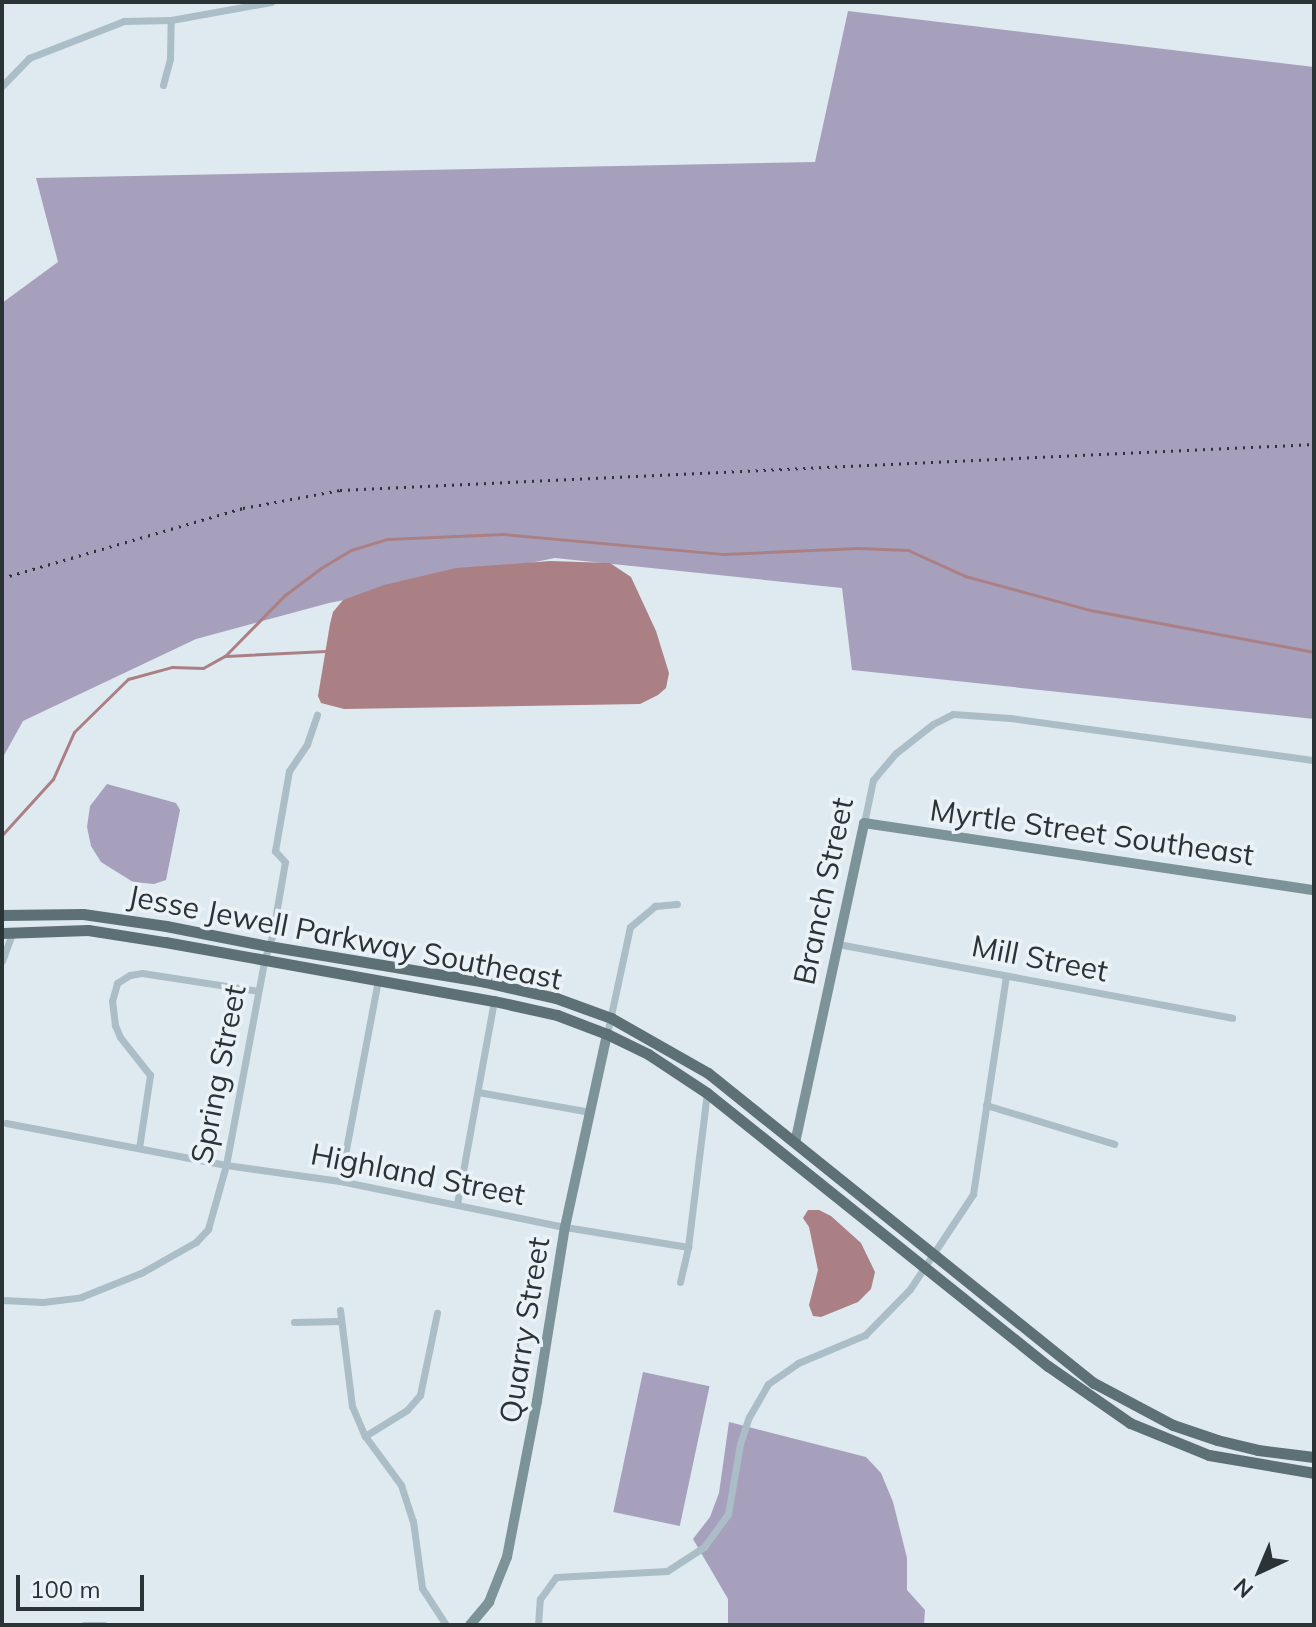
<!DOCTYPE html>
<html>
<head>
<meta charset="utf-8">
<style>
  body { margin:0 }
  #map { position:relative; width:1316px; height:1627px; overflow:hidden; background:#dee9f0; font-family:Mulish,sans-serif }
  div>[style] { position:absolute }
  [style*='--x'] { left:calc(var(--x)*1px); top:calc(var(--y)*1px); width:calc(var(--w)*1px); rotate:calc(var(--a)*1deg) }
  .green>* { inset:0; background:#a6a0bd; transform-origin:0 0 }
  .water>* { inset:0; background:#aa8084 }
  .stream>* { height:3px; margin:-1.5px; padding:0 1.5px; transform-origin:1.5px; border-radius:1.5px; background:#aa8084 }
  .street>* { height:7px; margin:-3.5px; padding:0 3.5px; transform-origin:3.5px; border-radius:3.5px; background:#abbdc6 }
  .secondary>* { height:10px; margin:-5px; padding:0 5px; transform-origin:5px; border-radius:5px; background:#7d939a }
  .primary>* { height:11px; margin:-5.5px; padding:0 5.5px; transform-origin:5.5px; border-radius:5.5px; background:#5d7075 }
  .rail>* { height:3px; margin-top:-1.5px; transform-origin:0; background:repeating-linear-gradient(90deg,#2a3335 0 2px,transparent 0 8px) }
  span { translate:-50% -50%; white-space:nowrap; text-align:center; line-height:1.15; -webkit-text-stroke:7px #eaf2f8; paint-order:stroke }
  .street-label { font-size:30px; color:#2a3335 }
  .frame { position:absolute; inset:0; border:4px solid #2a3335; pointer-events:none }
  .north { position:absolute; left:1220px; top:1531px; width:80px; height:80px; -webkit-text-stroke:6px #eaf2f8; paint-order:stroke; rotate:224deg; font-size:22px; font-weight:700; line-height:32px; text-align:center; color:#2a3335 }
  .north::after { content:''; display:block; margin:auto; width:28px; height:36px; background:#2a3335; clip-path:polygon(50% 0,100% 100%,50% 72%,0 100%) }
  .scale { position:absolute; left:16px; top:1575px; width:128px; height:36px; box-sizing:border-box; border:4px solid #2a3335; border-top:0; padding-left:10px; font-size:24px; line-height:28px; white-space:nowrap; color:#2a3335; -webkit-text-stroke:6px #eaf2f8; paint-order:stroke }
</style>
</head>
<body>
<div id="map">
  <div class="green">
    <div style="clip-path:polygon(848px 11px,1314px 67px,1314px 719px,852px 670px,842px 588px,555px 558px,329px 603px,196px 639px,23px 721px,2px 759px,2px 303px,58px 262px,36px 178px,815px 162px)"></div>
    <div style="clip-path:polygon(107px 784px,176px 803px,180px 810px,166px 880px,154px 884px,133px 882px,101px 862px,91px 846px,87px 827px,90px 806px)"></div>
    <div style="left:643px;top:1372px;width:68px;height:143px;rotate:12deg"></div>
    <div style="clip-path:polygon(729px 1422px,866px 1457px,881px 1473px,893px 1502px,907px 1558px,907px 1590px,925px 1610px,924px 1625px,728px 1625px,728px 1599px,693px 1539px,710px 1517px,719px 1493px)"></div>
  </div>
  <div class="water">
    <div style="clip-path:polygon(550px 561px,610px 563px,631px 577px,656px 631px,669px 673px,666px 688px,658px 695px,640px 704px,344px 709px,321px 703px,318px 696px,330px 624px,333px 612px,343px 600px,384px 585px,456px 568px)"></div>
    <div style="clip-path:polygon(808px 1210px,819px 1210px,831px 1216px,861px 1243px,875px 1272px,871px 1289px,858px 1302px,821px 1317px,813px 1316px,809px 1305px,818px 1270px,809px 1227px,803px 1218px)"></div>
  </div>
  <div class="stream">
    <div style="--x:226;--y:656;--w:100;--a:-2.9"></div>
    <div style="--x:2;--y:835;--w:76;--a:-47.7"></div>
    <div style="--x:53;--y:779;--w:51;--a:-65.9"></div>
    <div style="--x:74;--y:732;--w:76;--a:-44.5"></div>
    <div style="--x:128;--y:679;--w:46;--a:-15.3"></div>
    <div style="--x:172;--y:667;--w:31;--a:2"></div>
    <div style="--x:203;--y:668;--w:25;--a:-29"></div>
    <div style="--x:225;--y:656;--w:86;--a:-45.5"></div>
    <div style="--x:285;--y:595;--w:45;--a:-36.9"></div>
    <div style="--x:321;--y:568;--w:35;--a:-31"></div>
    <div style="--x:351;--y:550;--w:39;--a:-17"></div>
    <div style="--x:388;--y:539;--w:115;--a:-2.5"></div>
    <div style="--x:503;--y:534;--w:222;--a:5.2"></div>
    <div style="--x:724;--y:554;--w:134;--a:-2.6"></div>
    <div style="--x:858;--y:548;--w:50;--a:2.3"></div>
    <div style="--x:908;--y:550;--w:63;--a:24.5"></div>
    <div style="--x:965;--y:576;--w:130;--a:15.2"></div>
    <div style="--x:1090;--y:610;--w:228;--a:10.6"></div>
  </div>
  <div class="street">
    <div style="--x:163;--y:85;--w:27;--a:-75"></div>
    <div style="--x:170;--y:59;--w:39;--a:-89"></div>
    <div style="--x:2;--y:86;--w:39;--a:-46"></div>
    <div style="--x:29;--y:58;--w:102;--a:-21.3"></div>
    <div style="--x:124;--y:21;--w:47;--a:-1.2"></div>
    <div style="--x:171;--y:20;--w:102;--a:-10.2"></div>
    <div style="--x:864;--y:823;--w:44;--a:-78.2"></div>
    <div style="--x:873;--y:780;--w:35;--a:-50"></div>
    <div style="--x:896;--y:753;--w:47;--a:-38.1"></div>
    <div style="--x:933;--y:724;--w:22;--a:-27"></div>
    <div style="--x:953;--y:714;--w:57;--a:4"></div>
    <div style="--x:1010;--y:718;--w:307;--a:7.9"></div>
    <div style="--x:838;--y:944;--w:401;--a:10.6"></div>
    <div style="--x:2;--y:961;--w:32;--a:-70"></div>
    <div style="--x:607;--y:1034;--w:109;--a:-77.9"></div>
    <div style="--x:630;--y:927;--w:33;--a:-40"></div>
    <div style="--x:655;--y:906;--w:22;--a:-5"></div>
    <div style="--x:478;--y:1092;--w:114;--a:10.1"></div>
    <div style="--x:986;--y:1105;--w:134;--a:16.9"></div>
    <div style="--x:6;--y:1123;--w:224;--a:10.8"></div>
    <div style="--x:226;--y:1165;--w:115;--a:8"></div>
    <div style="--x:340;--y:1181;--w:230;--a:11.6"></div>
    <div style="--x:565;--y:1227;--w:125;--a:9.2"></div>
    <div style="--x:139;--y:1148;--w:74;--a:-81.4"></div>
    <div style="--x:150;--y:1075;--w:48;--a:-128.3"></div>
    <div style="--x:120;--y:1037;--w:13;--a:-113"></div>
    <div style="--x:115;--y:1025;--w:24;--a:-97"></div>
    <div style="--x:112;--y:1001;--w:19;--a:-74"></div>
    <div style="--x:117;--y:983;--w:15;--a:-32"></div>
    <div style="--x:130;--y:975;--w:12;--a:-9"></div>
    <div style="--x:142;--y:973;--w:117;--a:8.8"></div>
    <div style="--x:340;--y:1181;--w:205;--a:-79.3"></div>
    <div style="--x:457;--y:1204;--w:206;--a:-79.7"></div>
    <div style="--x:680;--y:1282;--w:36;--a:-77"></div>
    <div style="--x:688;--y:1247;--w:155;--a:-83"></div>
    <div style="--x:2;--y:1300;--w:41;--a:2.8"></div>
    <div style="--x:43;--y:1302;--w:38;--a:-7"></div>
    <div style="--x:81;--y:1297;--w:65;--a:-21.8"></div>
    <div style="--x:141;--y:1273;--w:63;--a:-29.4"></div>
    <div style="--x:196;--y:1242;--w:18;--a:-47"></div>
    <div style="--x:208;--y:1229;--w:66;--a:-74.3"></div>
    <div style="--x:226;--y:1165;--w:208;--a:-79.4"></div>
    <div style="--x:264;--y:961;--w:25;--a:-72"></div>
    <div style="--x:272;--y:937;--w:76;--a:-80.2"></div>
    <div style="--x:285;--y:862;--w:15;--a:-132"></div>
    <div style="--x:275;--y:851;--w:81;--a:-80.1"></div>
    <div style="--x:289;--y:771;--w:32;--a:-56"></div>
    <div style="--x:307;--y:744;--w:31;--a:-71"></div>
    <div style="--x:340;--y:1310;--w:97;--a:82.9"></div>
    <div style="--x:352;--y:1406;--w:33;--a:67"></div>
    <div style="--x:365;--y:1436;--w:61;--a:53.7"></div>
    <div style="--x:401;--y:1485;--w:38;--a:72"></div>
    <div style="--x:413;--y:1521;--w:68;--a:82.3"></div>
    <div style="--x:422;--y:1588;--w:44;--a:57"></div>
    <div style="--x:294;--y:1322;--w:47;--a:-1.2"></div>
    <div style="--x:365;--y:1436;--w:49;--a:-31.8"></div>
    <div style="--x:407;--y:1410;--w:20;--a:-49"></div>
    <div style="--x:420;--y:1395;--w:84;--a:-78.3"></div>
    <div style="--x:84;--y:1625;--w:20;--a:0"></div>
    <div style="--x:538;--y:1625;--w:26;--a:-86"></div>
    <div style="--x:540;--y:1599;--w:27;--a:-54"></div>
    <div style="--x:556;--y:1577;--w:111;--a:-3.1"></div>
    <div style="--x:667;--y:1571;--w:44;--a:-33"></div>
    <div style="--x:704;--y:1547;--w:41;--a:-54"></div>
    <div style="--x:728;--y:1514;--w:71;--a:-80.3"></div>
    <div style="--x:740;--y:1444;--w:28;--a:-72"></div>
    <div style="--x:749;--y:1417;--w:38;--a:-60"></div>
    <div style="--x:768;--y:1384;--w:37;--a:-35"></div>
    <div style="--x:798;--y:1363;--w:73;--a:-22.7"></div>
    <div style="--x:865;--y:1335;--w:64;--a:-45.6"></div>
    <div style="--x:910;--y:1289;--w:114;--a:-56.4"></div>
    <div style="--x:973;--y:1194;--w:220;--a:-81.4"></div>
  </div>
  <div class="secondary">
    <div style="--x:795;--y:1143;--w:327;--a:-77.8"></div>
    <div style="--x:864;--y:823;--w:455;--a:8.5"></div>
    <div style="--x:470;--y:1625;--w:30;--a:-50"></div>
    <div style="--x:489;--y:1602;--w:48;--a:-68.2"></div>
    <div style="--x:507;--y:1557;--w:159;--a:-79.1"></div>
    <div style="--x:537;--y:1401;--w:176;--a:-80.9"></div>
    <div style="--x:565;--y:1227;--w:198;--a:-77.7"></div>
  </div>
  <div class="primary">
    <div style="--x:2;--y:915;--w:81;--a:-0.7"></div>
    <div style="--x:83;--y:914;--w:84;--a:8.2"></div>
    <div style="--x:166;--y:926;--w:104;--a:11.1"></div>
    <div style="--x:268;--y:946;--w:220;--a:9.4"></div>
    <div style="--x:485;--y:982;--w:73;--a:12.7"></div>
    <div style="--x:556;--y:998;--w:59;--a:20"></div>
    <div style="--x:611;--y:1018;--w:112;--a:29.6"></div>
    <div style="--x:708;--y:1073;--w:495;--a:38.8"></div>
    <div style="--x:1094;--y:1383;--w:89;--a:28"></div>
    <div style="--x:1173;--y:1425;--w:46;--a:18.8"></div>
    <div style="--x:1217;--y:1440;--w:42;--a:13.7"></div>
    <div style="--x:1258;--y:1450;--w:56;--a:7.1"></div>
    <div style="--x:2;--y:933;--w:86;--a:-2"></div>
    <div style="--x:88;--y:930;--w:78;--a:8.9"></div>
    <div style="--x:165;--y:942;--w:334;--a:10.2"></div>
    <div style="--x:494;--y:1001;--w:65;--a:12.5"></div>
    <div style="--x:557;--y:1015;--w:53;--a:20.8"></div>
    <div style="--x:607;--y:1034;--w:46;--a:26"></div>
    <div style="--x:648;--y:1054;--w:71;--a:33.5"></div>
    <div style="--x:707;--y:1093;--w:437;--a:38.7"></div>
    <div style="--x:1048;--y:1366;--w:100;--a:34.8"></div>
    <div style="--x:1130;--y:1423;--w:85;--a:22.1"></div>
    <div style="--x:1209;--y:1455;--w:107;--a:9.7"></div>
  </div>
  <div class="rail">
    <div style="--x:2;--y:578;--w:251;--a:-16.2"></div>
    <div style="--x:243;--y:508;--w:99;--a:-10.5"></div>
    <div style="--x:340;--y:490;--w:975;--a:-2.7"></div>
  </div>
  <div class="street-label">
    <span style="left:1092px;top:832px;rotate:8deg">Myrtle Street Southeast</span>
    <span style="left:823px;top:891px;rotate:-78deg">Branch Street</span>
    <span style="left:345px;top:937px;rotate:11deg">Jesse Jewell Parkway Southeast</span>
    <span style="left:1040px;top:958px;rotate:11deg">Mill Street</span>
    <span style="left:218px;top:1074px;rotate:-79deg">Spring Street</span>
    <span style="left:418px;top:1174px;rotate:11deg">Highland Street</span>
    <span style="left:524px;top:1330px;rotate:-81deg">Quarry Street</span>
  </div>
  <div class="frame"></div>
  <div class="north">N</div>
  <div class="scale">100 m</div>
</div>
</body>
</html>
